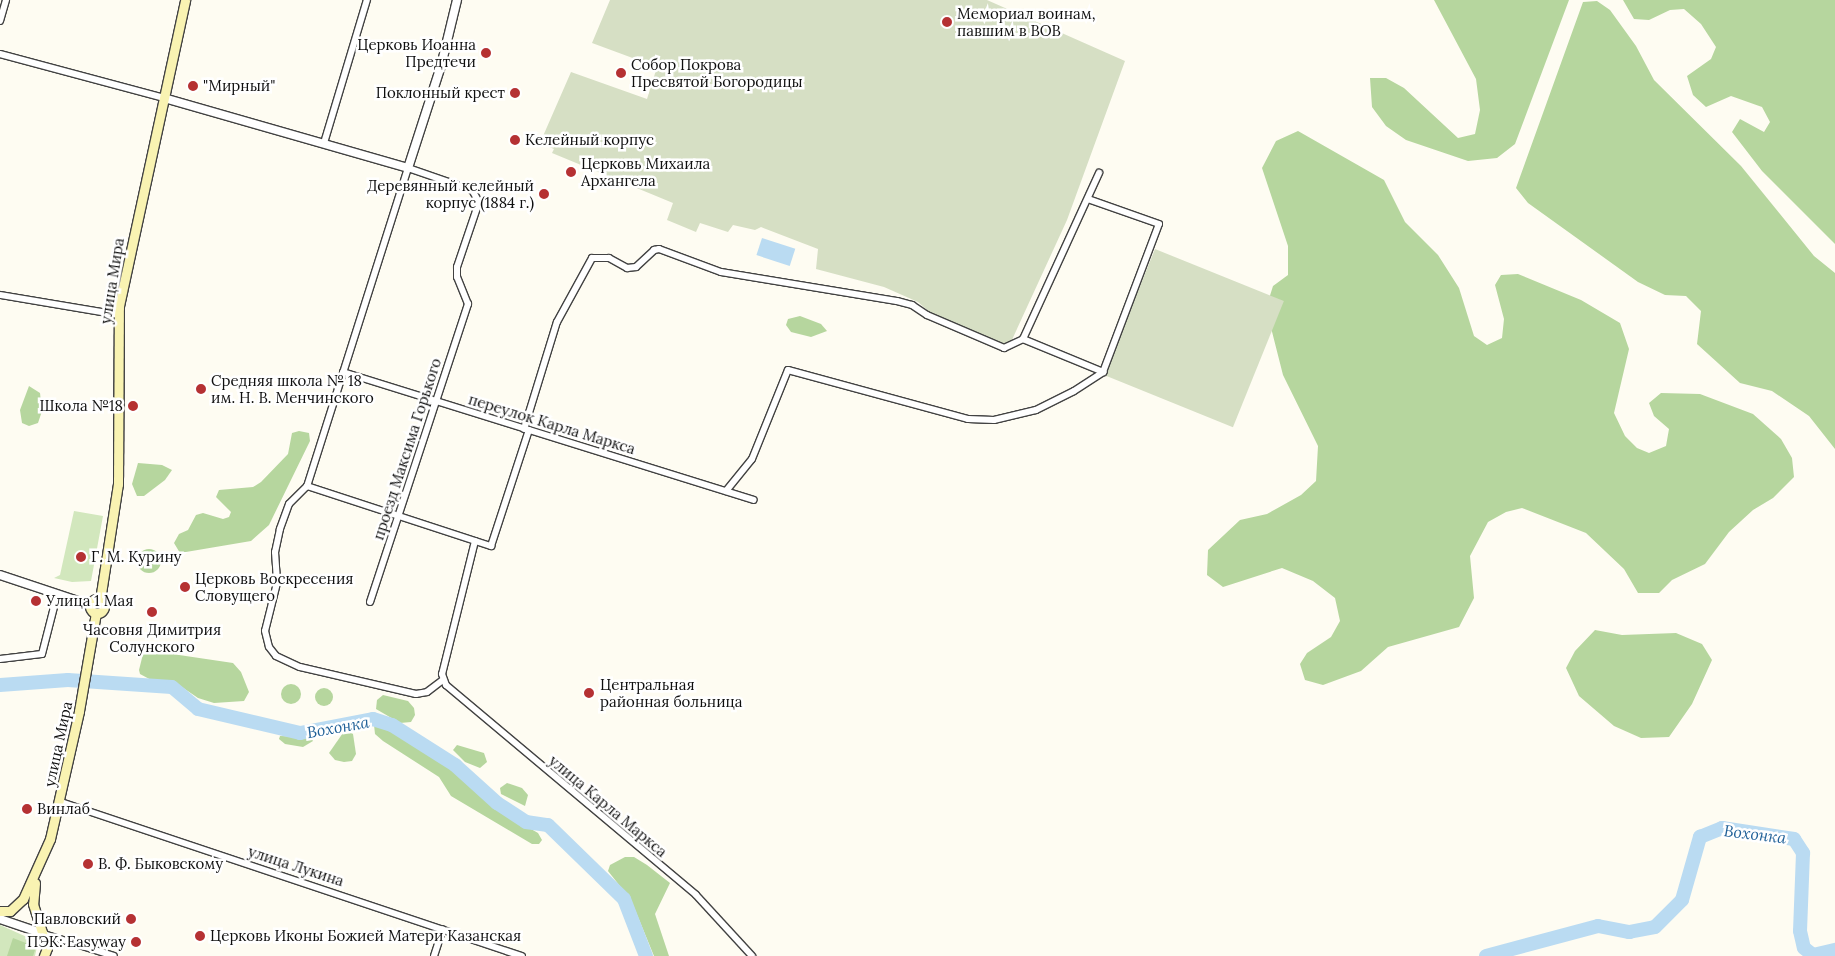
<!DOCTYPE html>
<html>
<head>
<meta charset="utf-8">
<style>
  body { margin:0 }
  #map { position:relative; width:1835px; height:956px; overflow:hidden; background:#fefcf2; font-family:Lora,serif }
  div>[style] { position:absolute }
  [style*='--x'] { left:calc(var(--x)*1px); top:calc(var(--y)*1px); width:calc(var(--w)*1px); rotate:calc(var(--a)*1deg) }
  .green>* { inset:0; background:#d2e7bd }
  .forest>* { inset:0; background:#b6d69e }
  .round { border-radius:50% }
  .cemetery>* { inset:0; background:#d6dfc4; transform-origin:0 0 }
  .water>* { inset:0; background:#badbf2; transform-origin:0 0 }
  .river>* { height:14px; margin:-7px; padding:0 7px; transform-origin:7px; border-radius:7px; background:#badbf2 }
  .roads { filter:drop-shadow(1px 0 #424242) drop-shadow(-1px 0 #424242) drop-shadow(0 1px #424242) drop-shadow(0 -1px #424242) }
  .minor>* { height:6px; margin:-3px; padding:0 3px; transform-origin:3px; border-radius:3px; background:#fff }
  .tertiary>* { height:8px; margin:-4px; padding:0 4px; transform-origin:4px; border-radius:4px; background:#fff }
  .secondary>* { height:9px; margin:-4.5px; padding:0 4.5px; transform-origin:4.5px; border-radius:4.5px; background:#f9f3b2 }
  .secondary>.ring { margin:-4.5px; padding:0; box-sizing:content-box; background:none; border:9px solid #f9f3b2; border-radius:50% }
  .dots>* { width:14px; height:14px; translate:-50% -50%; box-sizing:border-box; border:2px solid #fff; border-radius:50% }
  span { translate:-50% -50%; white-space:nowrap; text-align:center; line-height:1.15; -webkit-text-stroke:5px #fff; paint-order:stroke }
  .poi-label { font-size:15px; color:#0f0f0f }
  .left { translate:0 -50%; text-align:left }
  .right { translate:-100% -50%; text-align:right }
  .street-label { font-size:15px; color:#0f0f0f }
  .water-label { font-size:16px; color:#216198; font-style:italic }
</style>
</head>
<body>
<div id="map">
  <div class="green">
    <div style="clip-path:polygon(74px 511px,103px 516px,91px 581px,72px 582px,54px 578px,60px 575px)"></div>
    <div style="clip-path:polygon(0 925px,38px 942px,35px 956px,0 956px)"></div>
  </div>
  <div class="forest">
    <div style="clip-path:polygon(1434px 0,1569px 0,1515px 144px,1497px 158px,1468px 161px,1406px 140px,1386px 126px,1372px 107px,1370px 78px,1386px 78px,1404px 88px,1458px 138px,1475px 134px,1480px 110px,1476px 79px)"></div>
    <div style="clip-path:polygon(1623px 0,1835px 0,1835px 244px,1762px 171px,1732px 132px,1740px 119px,1764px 132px,1770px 122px,1762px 107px,1731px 96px,1706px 107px,1693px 95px,1687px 76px,1711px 59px,1716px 47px,1701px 24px,1684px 9px,1670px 10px,1649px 20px,1634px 19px)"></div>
    <div style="clip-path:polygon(1597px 1px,1610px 10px,1636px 46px,1654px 80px,1741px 166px,1814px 256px,1835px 273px,1835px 449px,1809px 416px,1772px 391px,1740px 383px,1697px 344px,1701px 311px,1686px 296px,1665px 295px,1638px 282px,1528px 203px,1516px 188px,1583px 2px)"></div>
    <div style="clip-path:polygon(1298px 131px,1384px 180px,1405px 222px,1438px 255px,1459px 288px,1474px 336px,1487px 345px,1502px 338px,1504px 319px,1495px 285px,1501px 275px,1518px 274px,1581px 300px,1620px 323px,1629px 349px,1614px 413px,1625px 436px,1637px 448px,1649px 453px,1666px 446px,1669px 429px,1654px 416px,1649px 403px,1661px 393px,1700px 394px,1753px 414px,1781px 439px,1792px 458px,1794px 477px,1773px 498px,1753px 510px,1729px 532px,1705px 564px,1672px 580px,1659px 593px,1638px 593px,1624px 569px,1586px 533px,1522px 508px,1506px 512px,1488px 522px,1470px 556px,1474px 598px,1459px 627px,1388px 647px,1361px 671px,1323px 685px,1305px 680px,1300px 664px,1307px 653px,1331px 637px,1340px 621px,1335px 598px,1313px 581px,1282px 568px,1223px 587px,1207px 575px,1208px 550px,1240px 520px,1267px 514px,1301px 495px,1316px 481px,1318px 446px,1283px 375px,1266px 308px,1273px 286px,1288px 275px,1288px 246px,1262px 168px,1276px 141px)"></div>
    <div style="clip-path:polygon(800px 316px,821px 324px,827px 331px,811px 337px,791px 332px,786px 325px,788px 319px)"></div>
    <div style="clip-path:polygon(29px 386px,40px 393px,42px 411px,38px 423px,29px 426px,22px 423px,20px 410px)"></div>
    <div style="clip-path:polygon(299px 431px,309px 433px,310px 441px,269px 525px,251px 541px,180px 553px,174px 543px,179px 534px,188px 530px,196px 515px,203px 513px,223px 519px,229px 517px,231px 512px,216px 497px,219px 490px,253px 487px,261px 482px,288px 454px,292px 433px)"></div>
    <div style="clip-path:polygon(138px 463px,162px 465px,172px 470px,165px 480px,144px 496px,137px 496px,132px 484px)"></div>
    <div class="round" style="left:137px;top:549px;width:24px;height:24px"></div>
    <div style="clip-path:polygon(1595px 630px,1622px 635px,1676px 633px,1702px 644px,1712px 660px,1692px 704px,1669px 737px,1641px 738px,1614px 726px,1579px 696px,1566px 668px,1575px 651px)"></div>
    <div style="clip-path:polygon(152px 651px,233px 663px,241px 672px,249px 692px,244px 701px,214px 703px,198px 698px,176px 683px,153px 681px,140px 674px,139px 670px,143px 654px)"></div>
    <div class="round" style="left:281px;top:684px;width:20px;height:20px"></div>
    <div class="round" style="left:315px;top:688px;width:18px;height:18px"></div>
    <div style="clip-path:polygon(383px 695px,408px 701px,414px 708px,415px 715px,411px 722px,400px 723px,376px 709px,377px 700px)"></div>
    <div style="clip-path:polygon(374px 725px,391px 729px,445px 764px,500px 811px,538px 833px,542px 840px,539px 844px,532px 844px,451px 796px,439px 777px,383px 741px,375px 734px)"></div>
    <div style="clip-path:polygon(345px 730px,353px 734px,356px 754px,352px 761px,344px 762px,335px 760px,329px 753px)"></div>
    <div style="clip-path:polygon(280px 736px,310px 737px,313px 741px,303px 747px,285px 744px,279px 739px)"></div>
    <div style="clip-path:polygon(457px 745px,484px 753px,487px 762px,480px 768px,465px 762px,453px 750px)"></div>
    <div style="clip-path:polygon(507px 783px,522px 788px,528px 795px,525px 806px,501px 794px,500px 788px)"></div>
    <div style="clip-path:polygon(625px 857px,634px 857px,647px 865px,670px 883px,655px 914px,669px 956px,654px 956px,631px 900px,608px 871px,610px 865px)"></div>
    <div style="clip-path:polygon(13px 938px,36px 947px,33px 956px,7px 956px)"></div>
  </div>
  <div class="cemetery">
    <div style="clip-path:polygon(610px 0,987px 0,1125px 61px,1067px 220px,1011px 342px,1003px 344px,933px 315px,918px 302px,884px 287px,816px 269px,818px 249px,761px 227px,755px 230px,733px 225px,728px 232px,700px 223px,696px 232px,667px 220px,673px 203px,552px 153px,554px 149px,540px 143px,571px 72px,647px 99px,657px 67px,592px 43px)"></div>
    <div style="left:1155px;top:249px;width:139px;height:136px;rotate:22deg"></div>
  </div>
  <div class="water">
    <div style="left:762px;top:238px;width:35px;height:18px;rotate:18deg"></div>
  </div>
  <div class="river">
    <div style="--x:0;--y:685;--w:68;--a:-4.2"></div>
    <div style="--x:68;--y:680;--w:104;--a:3.9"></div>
    <div style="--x:172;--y:687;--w:34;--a:40"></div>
    <div style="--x:198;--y:709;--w:105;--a:13.2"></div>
    <div style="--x:300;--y:733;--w:74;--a:-10.9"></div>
    <div style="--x:373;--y:719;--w:20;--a:18"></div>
    <div style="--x:392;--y:725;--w:75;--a:32.4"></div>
    <div style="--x:455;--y:765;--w:57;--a:42.1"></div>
    <div style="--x:497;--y:803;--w:35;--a:33"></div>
    <div style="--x:526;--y:822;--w:22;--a:8"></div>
    <div style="--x:548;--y:825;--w:106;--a:44.2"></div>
    <div style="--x:624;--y:899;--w:61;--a:68.9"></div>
    <div style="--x:1486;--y:956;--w:116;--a:-15"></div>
    <div style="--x:1598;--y:926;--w:32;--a:11"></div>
    <div style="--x:1629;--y:932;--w:26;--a:-11"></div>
    <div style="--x:1655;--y:927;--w:38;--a:-45"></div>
    <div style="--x:1682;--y:900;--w:66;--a:-74.1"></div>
    <div style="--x:1700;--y:837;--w:24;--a:-22"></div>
    <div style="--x:1722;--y:828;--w:73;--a:8.7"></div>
    <div style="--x:1794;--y:839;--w:17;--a:57"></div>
    <div style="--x:1803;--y:853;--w:78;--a:92.2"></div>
    <div style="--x:1800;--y:931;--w:17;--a:77"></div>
    <div style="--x:1804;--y:948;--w:11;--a:38"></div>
    <div style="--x:1813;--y:955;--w:23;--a:-13"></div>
  </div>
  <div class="roads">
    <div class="minor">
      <div style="--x:0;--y:21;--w:22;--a:-74"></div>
      <div style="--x:0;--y:54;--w:170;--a:15"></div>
      <div style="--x:324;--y:143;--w:149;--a:-73.3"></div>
      <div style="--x:0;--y:295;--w:121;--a:9.5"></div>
      <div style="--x:1023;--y:339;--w:87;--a:22.4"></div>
      <div style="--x:343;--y:372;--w:430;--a:17.3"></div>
      <div style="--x:524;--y:429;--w:112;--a:-72.9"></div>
      <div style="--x:557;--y:322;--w:73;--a:-61.3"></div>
      <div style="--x:592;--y:258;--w:17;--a:0"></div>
      <div style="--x:609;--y:258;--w:21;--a:29"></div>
      <div style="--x:627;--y:268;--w:9;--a:-6"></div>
      <div style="--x:636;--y:267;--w:25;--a:-43"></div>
      <div style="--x:654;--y:250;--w:5;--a:-11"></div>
      <div style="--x:659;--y:249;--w:66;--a:20.4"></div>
      <div style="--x:721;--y:272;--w:178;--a:9.4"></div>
      <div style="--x:897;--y:301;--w:16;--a:15"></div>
      <div style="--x:912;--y:305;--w:18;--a:34"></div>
      <div style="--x:927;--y:315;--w:84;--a:23.2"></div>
      <div style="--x:1004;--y:348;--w:21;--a:-25"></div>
      <div style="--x:1023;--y:339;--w:183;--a:-65.4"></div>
      <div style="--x:307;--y:486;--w:194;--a:18.1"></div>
      <div style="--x:491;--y:546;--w:122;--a:-71.9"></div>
      <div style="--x:726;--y:491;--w:41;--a:-50.9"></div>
      <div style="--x:752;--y:459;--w:96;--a:-68"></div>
      <div style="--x:788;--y:370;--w:187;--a:15.2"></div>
      <div style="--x:968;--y:419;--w:26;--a:2"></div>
      <div style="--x:994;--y:420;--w:43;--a:-13.4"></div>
      <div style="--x:1036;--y:410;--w:42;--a:-26.6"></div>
      <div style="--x:1074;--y:391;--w:35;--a:-33"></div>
      <div style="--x:1103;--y:372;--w:158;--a:-69.3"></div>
      <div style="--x:1159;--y:224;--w:75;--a:-160.6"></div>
      <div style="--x:475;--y:541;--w:137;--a:103.9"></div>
      <div style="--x:442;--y:674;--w:12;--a:70"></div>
      <div style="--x:446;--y:685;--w:326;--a:40"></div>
      <div style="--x:696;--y:895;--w:83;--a:47.4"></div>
      <div style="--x:370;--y:602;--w:314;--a:-71.8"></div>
      <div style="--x:468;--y:304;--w:29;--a:-112"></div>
      <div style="--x:457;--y:277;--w:10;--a:-90"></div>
      <div style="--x:457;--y:267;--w:69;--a:-71.3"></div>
      <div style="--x:479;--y:202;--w:14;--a:-120"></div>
      <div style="--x:472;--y:190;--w:68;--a:-161"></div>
      <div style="--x:408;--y:168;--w:334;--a:107.6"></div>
      <div style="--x:307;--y:486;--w:25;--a:135"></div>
      <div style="--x:289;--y:504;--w:27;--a:110"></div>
      <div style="--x:280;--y:529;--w:24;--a:102"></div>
      <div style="--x:275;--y:552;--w:31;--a:86"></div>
      <div style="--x:277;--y:583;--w:49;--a:104"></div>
      <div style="--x:265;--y:631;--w:16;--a:76"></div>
      <div style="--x:269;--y:647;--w:11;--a:52"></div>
      <div style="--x:276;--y:656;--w:26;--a:25"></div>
      <div style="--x:300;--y:667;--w:119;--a:13.1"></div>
      <div style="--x:416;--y:694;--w:11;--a:-10"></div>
      <div style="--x:427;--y:692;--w:20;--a:-37"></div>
      <div style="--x:0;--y:659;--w:42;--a:-6.8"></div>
      <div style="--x:42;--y:654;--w:61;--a:-75.7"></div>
      <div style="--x:61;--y:802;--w:486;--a:18.5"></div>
      <div style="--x:44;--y:934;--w:73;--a:17.4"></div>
      <div style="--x:434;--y:956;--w:28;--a:-72"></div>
    </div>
    <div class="tertiary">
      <div style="--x:164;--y:98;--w:254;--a:16"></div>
      <div style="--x:408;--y:168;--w:107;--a:-72.1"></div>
      <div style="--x:441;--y:66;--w:68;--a:-76.4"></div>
      <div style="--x:0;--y:575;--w:95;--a:18.4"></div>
      <div style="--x:0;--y:919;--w:46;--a:18.8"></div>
    </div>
    <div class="secondary">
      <div class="ring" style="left:90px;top:599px;width:5px;height:5px"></div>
      <div style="--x:100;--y:600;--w:117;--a:-81.2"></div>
      <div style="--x:118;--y:484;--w:178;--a:-89.7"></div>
      <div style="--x:119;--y:306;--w:313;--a:-77.8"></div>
      <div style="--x:35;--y:883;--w:21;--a:95"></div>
      <div style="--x:33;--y:904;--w:46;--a:72.3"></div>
      <div style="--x:47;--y:948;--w:9;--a:111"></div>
      <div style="--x:0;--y:911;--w:10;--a:0"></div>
      <div style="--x:10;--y:911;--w:18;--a:-43"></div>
      <div style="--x:23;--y:899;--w:66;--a:-65.8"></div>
      <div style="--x:50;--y:839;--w:131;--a:-77.2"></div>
      <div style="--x:79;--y:711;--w:99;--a:-80.2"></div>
    </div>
  </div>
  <div class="dots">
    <div style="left:947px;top:22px;background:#b53133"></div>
    <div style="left:486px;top:53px;background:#b53133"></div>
    <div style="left:621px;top:73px;background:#b53133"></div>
    <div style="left:193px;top:86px;background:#b53133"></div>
    <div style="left:515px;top:93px;background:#b53133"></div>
    <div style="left:515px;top:140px;background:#b53133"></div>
    <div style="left:571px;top:172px;background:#b53133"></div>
    <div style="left:544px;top:194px;background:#b53133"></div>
    <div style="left:201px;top:389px;background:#b53133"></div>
    <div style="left:133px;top:406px;background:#b53133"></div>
    <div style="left:81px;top:557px;background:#b53133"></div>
    <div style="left:185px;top:587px;background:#b53133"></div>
    <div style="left:36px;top:601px;background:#b53133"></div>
    <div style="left:152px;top:612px;background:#b53133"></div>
    <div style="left:589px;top:693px;background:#b53133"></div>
    <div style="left:27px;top:809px;background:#b53133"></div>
    <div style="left:88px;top:864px;background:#b53133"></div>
    <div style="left:131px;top:919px;background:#b53133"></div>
    <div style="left:200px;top:936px;background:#b53133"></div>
    <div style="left:136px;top:942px;background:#b53133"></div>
  </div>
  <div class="poi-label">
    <span class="left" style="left:957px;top:22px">Мемориал воинам,<br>павшим в ВОВ</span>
    <span class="right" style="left:476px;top:53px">Церковь Иоанна<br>Предтечи</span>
    <span class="left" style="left:631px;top:73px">Собор Покрова<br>Пресвятой Богородицы</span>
    <span class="left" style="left:203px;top:86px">"Мирный"</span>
    <span class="right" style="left:505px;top:93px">Поклонный крест</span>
    <span class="left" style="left:525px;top:140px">Келейный корпус</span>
    <span class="left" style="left:581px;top:172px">Церковь Михаила<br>Архангела</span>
    <span class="right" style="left:534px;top:194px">Деревянный келейный<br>корпус (1884 г.)</span>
    <span class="left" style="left:211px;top:389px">Средняя школа № 18<br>им. Н. В. Менчинского</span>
    <span class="right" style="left:123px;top:406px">Школа №18</span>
    <span class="left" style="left:91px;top:557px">Г. М. Курину</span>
    <span class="left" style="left:195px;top:587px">Церковь Воскресения<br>Словущего</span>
    <span class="left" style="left:46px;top:601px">Улица 1 Мая</span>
    <span style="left:152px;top:638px">Часовня Димитрия<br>Солунского</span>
    <span class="left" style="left:600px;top:693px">Центральная<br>районная больница</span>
    <span class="left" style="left:37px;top:809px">Винлаб</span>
    <span class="left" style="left:98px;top:864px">В. Ф. Быковскому</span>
    <span class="right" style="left:121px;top:919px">Павловский</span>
    <span class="left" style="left:210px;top:936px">Церковь Иконы Божией Матери Казанская</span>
    <span class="right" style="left:126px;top:942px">ПЭК: Easyway</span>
  </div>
  <div class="street-label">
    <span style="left:112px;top:281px;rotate:-81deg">улица Мира</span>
    <span style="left:552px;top:424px;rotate:17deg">переулок Карла Маркса</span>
    <span style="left:407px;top:449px;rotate:-72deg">проезд Максима Горького</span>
    <span style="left:58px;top:744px;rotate:-78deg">улица Мира</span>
    <span style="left:608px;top:806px;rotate:40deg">улица Карла Маркса</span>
    <span style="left:296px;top:866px;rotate:18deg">улица Лукина</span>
  </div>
  <div class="water-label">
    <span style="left:338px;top:727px;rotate:-10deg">Вохонка</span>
    <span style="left:1755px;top:834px;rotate:7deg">Вохонка</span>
  </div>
</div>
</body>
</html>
